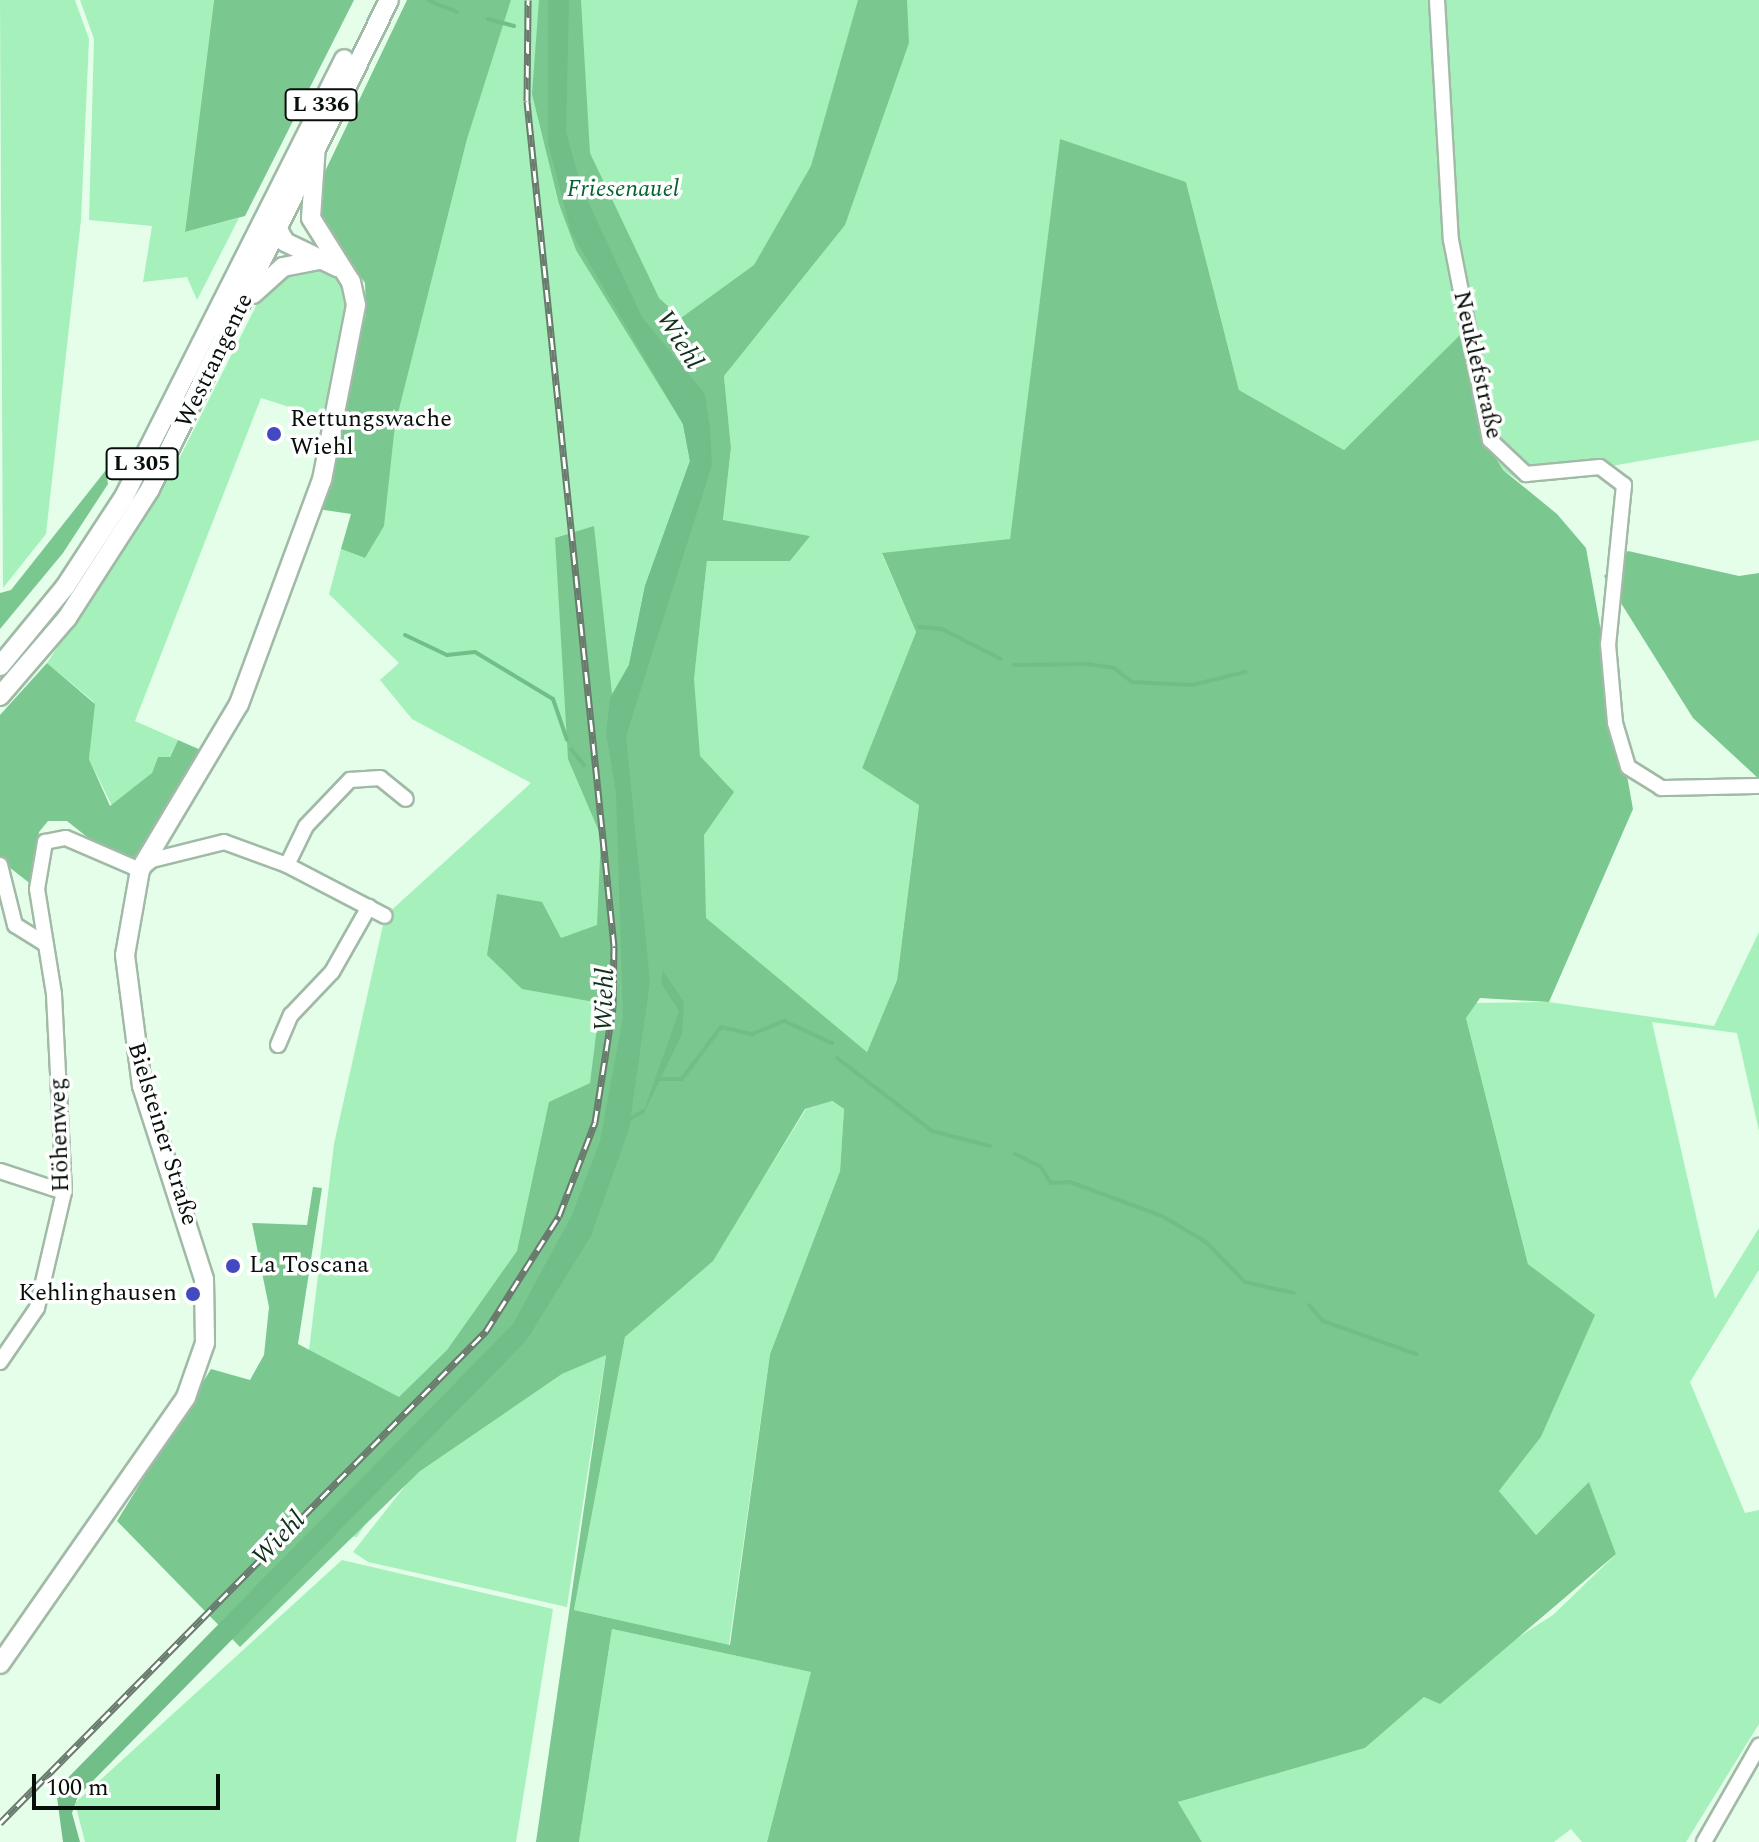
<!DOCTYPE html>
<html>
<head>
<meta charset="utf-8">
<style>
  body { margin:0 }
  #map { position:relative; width:1759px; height:1842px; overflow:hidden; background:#e4feea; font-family:Spectral,serif }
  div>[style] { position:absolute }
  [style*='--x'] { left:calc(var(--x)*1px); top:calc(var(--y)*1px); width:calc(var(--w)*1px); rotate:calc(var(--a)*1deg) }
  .green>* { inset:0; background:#a6f1bb }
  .forest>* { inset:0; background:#7ac790 }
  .water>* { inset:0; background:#72be88 }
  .stream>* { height:4px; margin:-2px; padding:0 2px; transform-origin:2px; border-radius:2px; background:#72be88 }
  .roads { filter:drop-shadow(2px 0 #a1baa7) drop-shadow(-2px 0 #a1baa7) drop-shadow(0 2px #a1baa7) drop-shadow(0 -2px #a1baa7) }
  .minor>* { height:14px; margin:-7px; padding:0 7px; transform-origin:7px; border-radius:7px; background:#fff }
  .major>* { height:18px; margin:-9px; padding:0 9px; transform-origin:9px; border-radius:9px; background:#fff }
  .rail>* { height:7px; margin-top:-3.5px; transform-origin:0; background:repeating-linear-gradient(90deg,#fff 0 12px,#6a7b6e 0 24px); box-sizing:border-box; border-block:2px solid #6a7b6e }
  .dots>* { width:22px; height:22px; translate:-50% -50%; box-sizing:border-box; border:4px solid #fff; border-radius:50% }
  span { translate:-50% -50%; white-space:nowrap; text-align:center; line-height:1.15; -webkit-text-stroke:7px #fff; paint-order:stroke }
  .shield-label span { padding:2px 6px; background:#fff; border:2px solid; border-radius:6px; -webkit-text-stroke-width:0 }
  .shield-label { font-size:22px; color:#060f08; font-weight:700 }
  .park-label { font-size:24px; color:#066332; font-style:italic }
  .street-label { font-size:24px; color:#060f08 }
  .poi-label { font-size:24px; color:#060f08 }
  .left { translate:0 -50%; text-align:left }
  .right { translate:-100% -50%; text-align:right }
  .water-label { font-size:26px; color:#10311b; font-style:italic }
  .scale { position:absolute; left:32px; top:1774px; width:188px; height:36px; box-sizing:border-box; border:4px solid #060f08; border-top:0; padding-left:10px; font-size:24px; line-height:28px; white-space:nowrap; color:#060f08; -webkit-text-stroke:6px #fff; paint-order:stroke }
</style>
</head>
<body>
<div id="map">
  <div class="green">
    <div style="clip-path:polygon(0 0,75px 0,89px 39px,81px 220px,46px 534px,3px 588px)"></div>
    <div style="clip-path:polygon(80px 0,214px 0,185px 232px,239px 218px,197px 300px,187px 277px,143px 282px,152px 226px,89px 220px,94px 39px)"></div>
    <div style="clip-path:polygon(evenodd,511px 0,1759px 0,1759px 440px,1521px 482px,1503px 470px,1486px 442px,1462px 334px,1344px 450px,1239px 390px,1186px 182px,1060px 140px,1010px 540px,882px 554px,916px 632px,862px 768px,919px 804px,897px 980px,867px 1052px,708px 920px,521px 1388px,376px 1507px,357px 1537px,195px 1526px,141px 1481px,309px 1350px,334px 1144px,385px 916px,531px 783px,412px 719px,380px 680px,399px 663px,329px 594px,341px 549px,365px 558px,414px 302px,511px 0,909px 43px,868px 148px,888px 73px,909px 43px,511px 0,796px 278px,724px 376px,731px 448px,723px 521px,809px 536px,790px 561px,707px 561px,695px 669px,684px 607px,710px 380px,796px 278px)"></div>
    <div style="clip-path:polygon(306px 266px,330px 270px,349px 298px,327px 419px,261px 398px,135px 721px,178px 740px,169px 758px,158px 757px,152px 773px,113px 808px,89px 759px,94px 702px,47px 663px,174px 469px,266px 286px)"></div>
    <div style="clip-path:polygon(1759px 932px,1759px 1131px,1737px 1033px,1652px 1022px,1715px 1299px,1759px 1228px,1759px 1270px,1690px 1382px,1745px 1513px,1759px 1510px,1759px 1724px,1686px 1842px,1582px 1842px,1571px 1829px,1554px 1842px,1202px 1842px,1178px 1802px,1365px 1748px,1424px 1697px,1553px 1615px,1616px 1554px,1589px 1483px,1536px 1535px,1499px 1491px,1541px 1437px,1594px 1316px,1528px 1264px,1466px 1018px,1472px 1003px,1549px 1002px,1714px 1026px)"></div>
    <div style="clip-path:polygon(831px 1101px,844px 1109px,840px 1171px,770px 1354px,729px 1645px,574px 1610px,625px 1337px,712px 1261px,806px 1109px)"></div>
    <div style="clip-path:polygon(606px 1354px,567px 1607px,368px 1562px,353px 1552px,412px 1477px,562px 1374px)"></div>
    <div style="clip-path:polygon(342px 1560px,553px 1609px,516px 1842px,85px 1842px,75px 1803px)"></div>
    <div style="clip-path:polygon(612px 1629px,812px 1672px,767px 1842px,579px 1842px)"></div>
  </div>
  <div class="forest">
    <div style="clip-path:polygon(214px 0,354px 0,245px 216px,185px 232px)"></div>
    <div style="clip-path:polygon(407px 0,511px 0,467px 139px,395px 425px,384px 526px,365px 558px,341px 549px,351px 514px,318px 509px,366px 314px,365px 283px,320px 217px,318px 186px)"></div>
    <div style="clip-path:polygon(evenodd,539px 0,581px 0,590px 153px,659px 298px,681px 318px,754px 265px,811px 166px,858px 0,907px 0,909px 43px,845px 225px,724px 376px,731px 448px,723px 520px,810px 536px,790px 561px,707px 561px,694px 679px,700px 756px,734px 792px,704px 835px,706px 918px,867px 1052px,897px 980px,919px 805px,862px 768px,916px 632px,882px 553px,1010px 539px,1060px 139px,1186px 182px,1239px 390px,1344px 450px,1462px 333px,1486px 442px,1503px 470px,1557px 514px,1586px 548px,1633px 809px,1549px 1002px,1480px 998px,1466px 1018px,1528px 1264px,1595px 1315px,1541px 1437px,1499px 1491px,1536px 1535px,1589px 1482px,1616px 1554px,1440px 1704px,1424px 1697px,1365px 1748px,1178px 1802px,1202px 1842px,767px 1842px,811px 1672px,612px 1629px,579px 1842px,536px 1842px,606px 1355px,562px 1374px,419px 1472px,240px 1647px,117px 1521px,211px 1369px,250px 1380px,264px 1355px,269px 1307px,252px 1223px,307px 1225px,313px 1187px,322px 1188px,298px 1344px,399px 1397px,447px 1350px,517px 1251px,549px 1102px,590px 1083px,600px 1003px,522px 989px,487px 955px,497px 894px,542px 902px,561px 938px,597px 925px,601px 836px,568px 759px,555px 538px,594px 526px,612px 694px,629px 665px,645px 586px,690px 461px,683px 424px,576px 250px,559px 204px,532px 94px,539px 0,832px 1101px,844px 1109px,840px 1171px,770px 1354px,730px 1645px,574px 1610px,625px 1337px,713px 1261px,805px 1109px,832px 1101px)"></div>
    <div style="clip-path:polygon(106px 470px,108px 484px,63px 553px,0 629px,0 593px,11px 590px)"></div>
    <div style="clip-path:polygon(1628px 551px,1739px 576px,1759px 573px,1759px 779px,1693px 718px,1604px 576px)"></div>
    <div style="clip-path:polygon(47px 663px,95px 704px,89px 759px,110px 806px,152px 773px,158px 757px,170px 757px,178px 740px,203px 751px,135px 860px,101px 848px,67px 821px,48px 821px,39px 832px,32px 885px,0 860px,0 715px)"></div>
  </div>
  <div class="water">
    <div style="clip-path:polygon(548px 0,569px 0,566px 132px,582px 189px,642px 317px,705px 394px,710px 429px,712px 465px,626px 736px,650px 982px,629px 1129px,591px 1236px,526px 1341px,78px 1796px,72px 1813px,80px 1842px,63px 1842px,56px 1790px,513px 1324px,572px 1215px,600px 1141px,623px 1017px,616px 792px,606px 732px,610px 699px,629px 665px,645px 586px,690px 461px,683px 424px,571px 232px,548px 143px)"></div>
    <div style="clip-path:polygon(663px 971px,684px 1002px,682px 1034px,641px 1119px,679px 1011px,661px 983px)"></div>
  </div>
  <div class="stream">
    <div style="--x:429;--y:1;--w:30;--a:21"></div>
    <div style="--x:488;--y:19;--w:27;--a:15"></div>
    <div style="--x:919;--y:627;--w:23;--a:5"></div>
    <div style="--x:942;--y:629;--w:66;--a:27"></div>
    <div style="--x:405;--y:635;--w:47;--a:25.5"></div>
    <div style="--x:447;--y:655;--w:28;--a:-6"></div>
    <div style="--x:475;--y:652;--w:91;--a:31.1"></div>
    <div style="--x:553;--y:699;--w:43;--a:71.1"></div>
    <div style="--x:1014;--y:665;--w:73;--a:-0.8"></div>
    <div style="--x:1087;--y:664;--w:27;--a:8"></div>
    <div style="--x:1114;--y:668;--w:23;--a:38"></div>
    <div style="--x:1132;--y:682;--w:60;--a:2.9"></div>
    <div style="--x:1192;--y:685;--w:55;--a:-13.8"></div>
    <div style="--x:571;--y:749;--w:21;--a:51"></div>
    <div style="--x:837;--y:1058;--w:120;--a:37.5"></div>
    <div style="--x:932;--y:1131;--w:60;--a:14.5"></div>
    <div style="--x:659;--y:1079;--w:23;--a:0"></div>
    <div style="--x:682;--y:1079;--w:65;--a:-53.1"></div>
    <div style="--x:721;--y:1027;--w:32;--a:13"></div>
    <div style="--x:752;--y:1034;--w:35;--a:-22"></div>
    <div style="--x:784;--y:1021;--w:53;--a:24.6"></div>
    <div style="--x:626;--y:1121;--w:20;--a:-30"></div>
    <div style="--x:1015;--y:1154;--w:28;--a:26"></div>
    <div style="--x:1040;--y:1166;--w:20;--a:57"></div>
    <div style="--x:1051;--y:1183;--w:19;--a:-3"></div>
    <div style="--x:1070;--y:1182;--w:98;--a:20.3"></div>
    <div style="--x:1162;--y:1216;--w:51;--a:30.6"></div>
    <div style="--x:1206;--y:1242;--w:56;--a:45.7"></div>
    <div style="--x:1245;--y:1282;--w:50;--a:12.7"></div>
    <div style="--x:1309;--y:1305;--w:21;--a:49"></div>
    <div style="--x:1323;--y:1321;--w:99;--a:19.5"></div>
  </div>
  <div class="roads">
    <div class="minor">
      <div style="--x:1437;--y:0;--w:240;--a:86.7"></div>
      <div style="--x:1451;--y:240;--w:204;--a:79"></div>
      <div style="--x:1490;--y:440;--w:50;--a:43.4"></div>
      <div style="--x:1526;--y:474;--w:74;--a:-5.4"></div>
      <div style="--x:1600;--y:467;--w:30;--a:37"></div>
      <div style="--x:1624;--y:485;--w:160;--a:95.7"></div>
      <div style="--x:1608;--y:644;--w:79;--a:84.9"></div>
      <div style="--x:1615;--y:723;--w:46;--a:73.5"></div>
      <div style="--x:1628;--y:767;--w:39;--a:32"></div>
      <div style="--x:1661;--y:788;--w:98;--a:-1.2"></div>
      <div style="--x:0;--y:865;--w:62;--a:76"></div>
      <div style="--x:15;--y:925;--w:34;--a:32"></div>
      <div style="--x:287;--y:865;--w:110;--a:27.5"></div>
      <div style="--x:278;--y:1045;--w:33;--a:-67"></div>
      <div style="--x:291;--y:1015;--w:59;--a:-46.4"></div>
      <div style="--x:332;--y:972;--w:75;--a:-60.4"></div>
      <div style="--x:0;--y:1171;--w:67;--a:18.2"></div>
      <div style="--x:0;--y:1362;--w:65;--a:-55.6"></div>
      <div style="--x:37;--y:1308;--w:119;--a:-76.9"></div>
      <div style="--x:64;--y:1192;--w:198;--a:-92.9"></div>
      <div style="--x:54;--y:994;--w:106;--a:-99.2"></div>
      <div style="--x:37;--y:889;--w:48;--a:-80.3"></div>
      <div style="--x:45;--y:842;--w:21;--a:-11"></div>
      <div style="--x:66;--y:838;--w:81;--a:23.4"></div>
      <div style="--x:140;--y:870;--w:16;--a:-40"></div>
      <div style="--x:152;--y:860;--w:74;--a:-14"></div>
      <div style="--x:224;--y:842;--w:67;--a:20.1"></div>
      <div style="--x:287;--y:865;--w:43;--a:-64"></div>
      <div style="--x:306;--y:826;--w:64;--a:-46.3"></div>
      <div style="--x:350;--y:780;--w:30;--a:-4"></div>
      <div style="--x:380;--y:778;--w:33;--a:39"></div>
      <div style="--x:1704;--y:1842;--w:111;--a:-60.2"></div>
    </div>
    <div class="major">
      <div style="--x:273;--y:221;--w:24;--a:60"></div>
      <div style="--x:285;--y:242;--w:58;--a:25.7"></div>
      <div style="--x:253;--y:294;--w:40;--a:-42"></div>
      <div style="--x:283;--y:267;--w:37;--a:-11"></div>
      <div style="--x:0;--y:666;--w:102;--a:-50.6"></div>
      <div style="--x:65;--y:587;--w:108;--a:-56.8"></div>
      <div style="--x:124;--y:497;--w:490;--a:-63.3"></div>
      <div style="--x:0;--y:696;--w:103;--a:-49.3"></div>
      <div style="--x:67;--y:618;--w:153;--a:-57.2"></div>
      <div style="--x:150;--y:489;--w:544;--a:-63.95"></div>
      <div style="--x:0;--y:1664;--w:325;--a:-55.1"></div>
      <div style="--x:186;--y:1397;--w:57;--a:-70.6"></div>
      <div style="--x:205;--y:1343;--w:64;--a:-90.9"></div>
      <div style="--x:204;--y:1279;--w:203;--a:-107.8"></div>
      <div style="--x:142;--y:1086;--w:132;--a:-97.4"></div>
      <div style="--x:125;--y:955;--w:86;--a:-80"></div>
      <div style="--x:140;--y:870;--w:193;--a:-59.2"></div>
      <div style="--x:239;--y:704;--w:239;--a:-69.7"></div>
      <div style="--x:322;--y:480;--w:178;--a:-79"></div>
      <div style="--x:356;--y:305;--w:24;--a:-102"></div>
      <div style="--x:351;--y:282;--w:75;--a:-122"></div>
      <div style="--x:311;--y:218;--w:73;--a:-86.1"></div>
    </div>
  </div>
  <div class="rail">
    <div style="--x:0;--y:1823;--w:692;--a:-45.35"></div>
    <div style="--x:486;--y:1331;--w:136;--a:-57.6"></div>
    <div style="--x:559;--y:1216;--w:101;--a:-69"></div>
    <div style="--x:595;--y:1122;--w:116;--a:-81.1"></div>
    <div style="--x:613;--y:1007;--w:61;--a:-89.1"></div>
    <div style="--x:614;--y:946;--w:849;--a:-95.88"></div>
    <div style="--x:527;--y:101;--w:101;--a:-89.4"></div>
  </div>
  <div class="dots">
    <div style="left:274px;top:434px;background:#434abf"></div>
    <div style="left:233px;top:1266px;background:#434abf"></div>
    <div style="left:193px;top:1294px;background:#434abf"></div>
  </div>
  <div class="shield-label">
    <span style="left:321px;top:105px">L 336</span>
    <span style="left:142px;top:464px">L 305</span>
  </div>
  <div class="park-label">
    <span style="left:623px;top:190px">Friesenauel</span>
  </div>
  <div class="street-label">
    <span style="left:215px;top:361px;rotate:-64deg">Westtangente</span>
    <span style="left:1477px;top:365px;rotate:77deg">Neuklefstraße</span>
    <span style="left:162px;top:1134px;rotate:73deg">Bielsteiner Straße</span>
    <span style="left:60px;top:1135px;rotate:-92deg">Höhenweg</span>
  </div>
  <div class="poi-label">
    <span class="left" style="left:290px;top:434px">Rettungswache<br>Wiehl</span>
    <span class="left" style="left:249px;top:1266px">La Toscana</span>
    <span class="right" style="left:177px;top:1294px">Kehlinghausen</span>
  </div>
  <div class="water-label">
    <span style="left:679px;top:340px;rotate:58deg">Wiehl</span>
    <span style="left:605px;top:1000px;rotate:-88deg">Wiehl</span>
    <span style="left:279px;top:1539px;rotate:-46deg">Wiehl</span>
  </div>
  <div class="scale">100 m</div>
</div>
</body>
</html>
